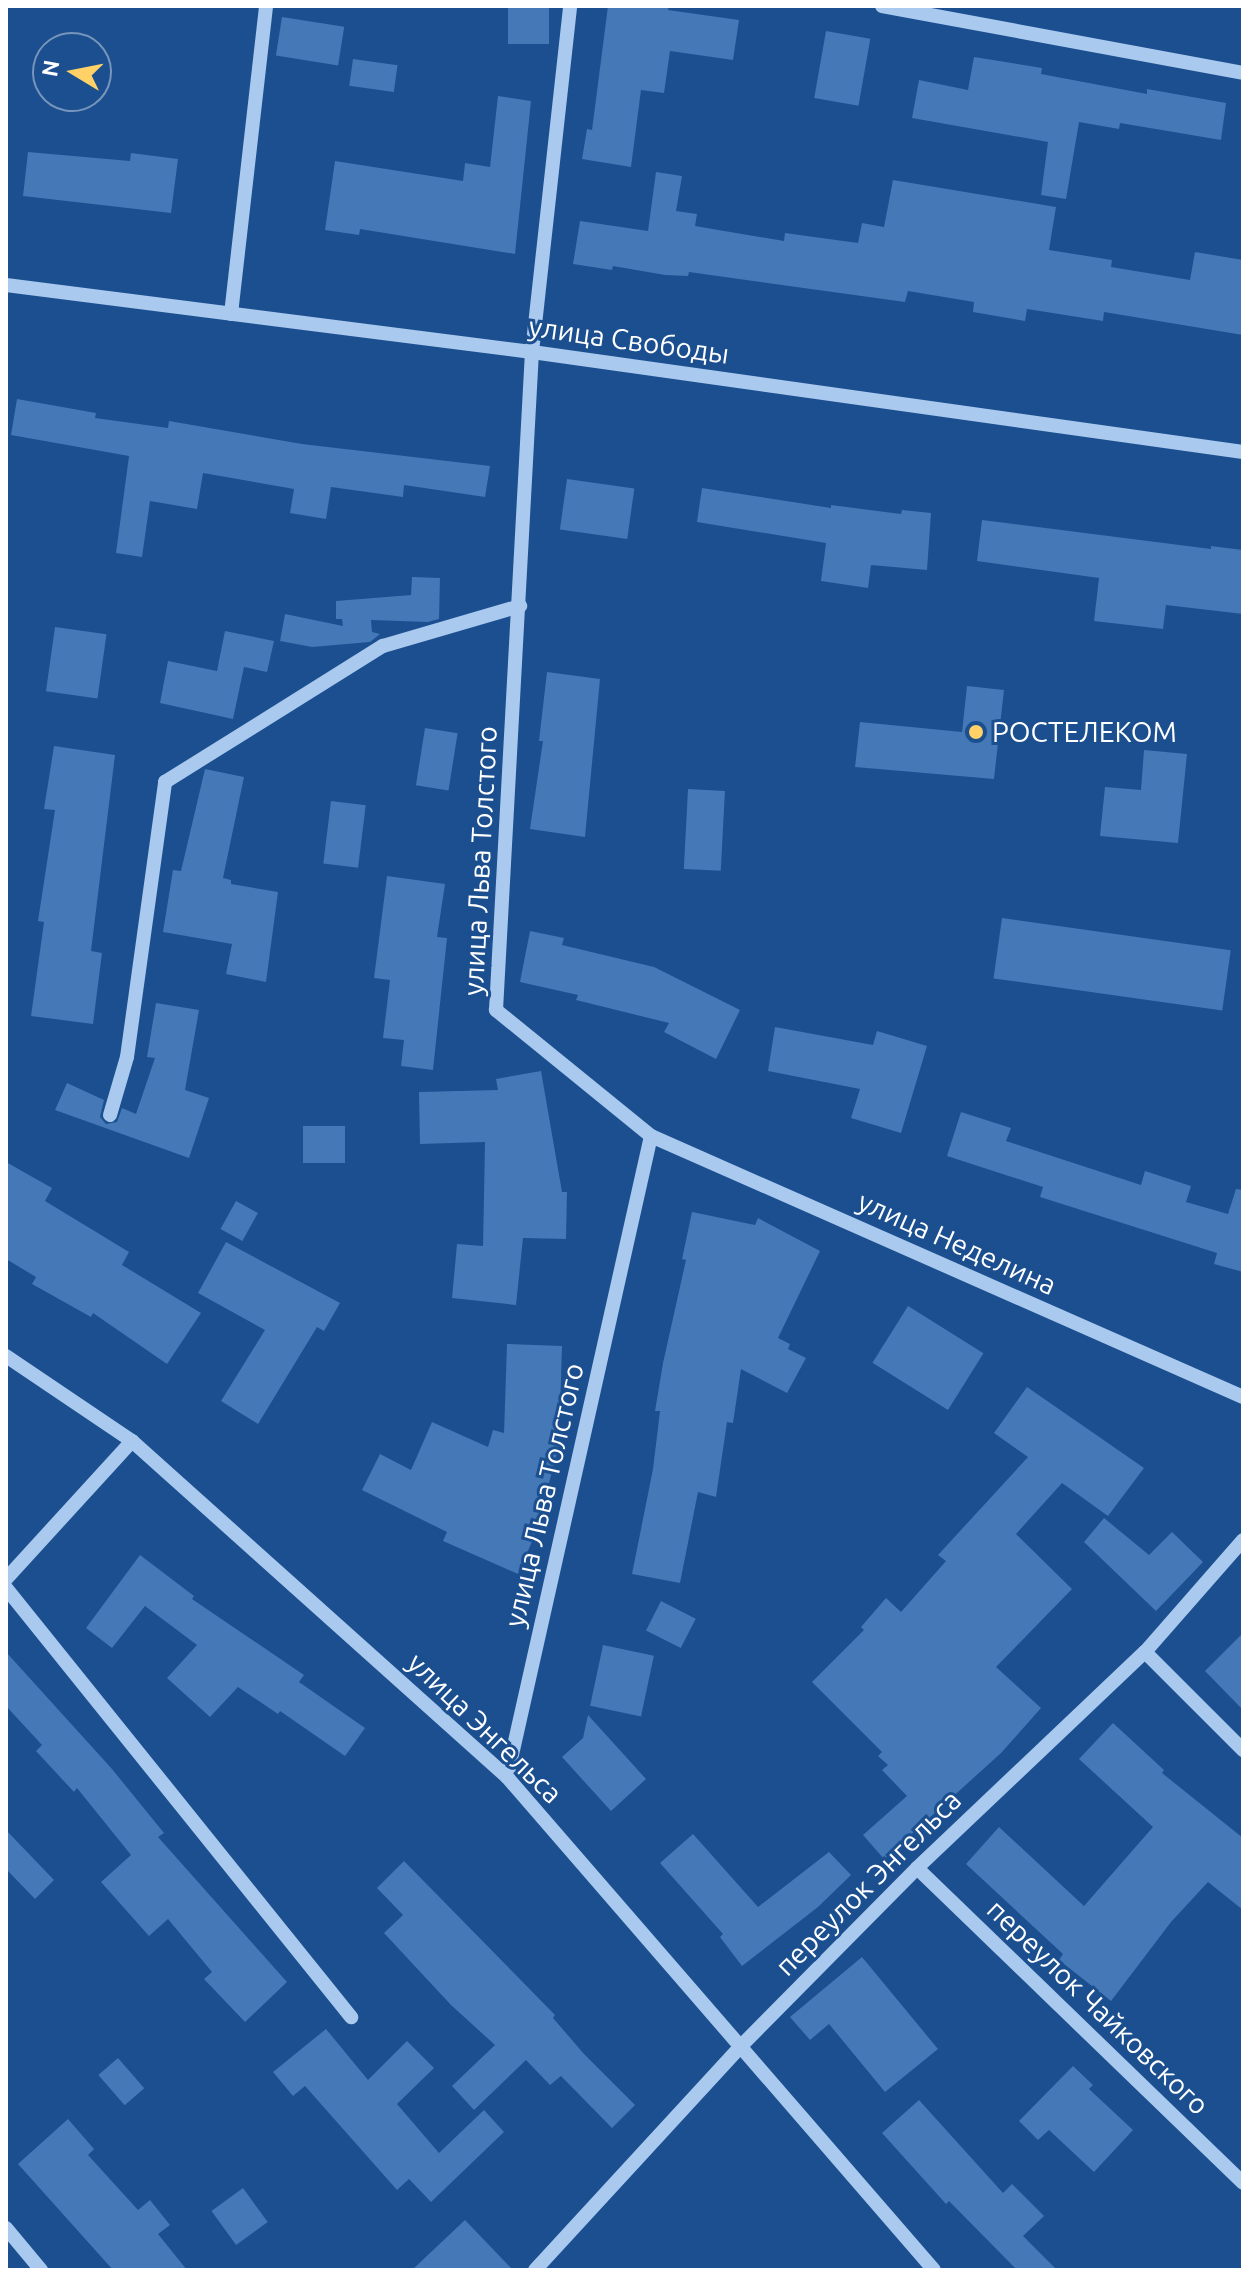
<!DOCTYPE html>
<html>
<head>
<meta charset="utf-8">
<style>
  body { margin:0 }
  #map { position:relative; width:1249px; height:2276px; overflow:hidden; background:#1b4f8f; font-family:Ubuntu,sans-serif }
  div>[style] { position:absolute }
  [style*='--x'] { left:calc(var(--x)*1px); top:calc(var(--y)*1px); width:calc(var(--w)*1px); rotate:calc(var(--a)*1deg) }
  .building>* { inset:0; background:#4478b7; transform-origin:0 0 }
  .minor>* { height:14px; margin:-7px; padding:0 7px; transform-origin:7px; border-radius:7px; background:#a9c9ee }
  .dots>* { width:22px; height:22px; translate:-50% -50%; box-sizing:border-box; border:4px solid #1b4f8f; border-radius:50% }
  span { translate:-50% -50%; white-space:nowrap; text-align:center; line-height:1.15; -webkit-text-stroke:6px #1b4f8f; paint-order:stroke }
  .street-label { font-size:28px; color:#fff }
  .poi-label { font-size:28px; color:#fff }
  .left { translate:0 -50%; text-align:left }
  .frame { position:absolute; inset:0; border:8px solid #fff; pointer-events:none }
  .north { position:absolute; left:32px; top:32px; width:80px; height:80px; box-sizing:border-box; background:#1b4f8f; border:2px solid #7695bc; border-radius:50%; rotate:280deg; font-size:22px; font-weight:700; line-height:32px; text-align:center; color:#fff }
  .north::after { content:''; display:block; margin:auto; width:28px; height:36px; background:#ffd166; clip-path:polygon(50% 0,100% 100%,50% 72%,0 100%) }
</style>
</head>
<body>
<div id="map">
  <div class="building">
    <div style="left:508px;top:6px;width:41px;height:38px"></div>
    <div style="clip-path:polygon(608px 6px,669px 6px,668px 10px,739px 20px,733px 60px,670px 51px,664px 93px,641px 90px,631px 167px,582px 159px,587px 129px,592px 130px)"></div>
    <div style="left:282px;top:17px;width:63px;height:39px;rotate:9deg"></div>
    <div style="left:826px;top:31px;width:45px;height:68px;rotate:10deg"></div>
    <div style="clip-path:polygon(974px 57px,1042px 68px,1041px 74px,1147px 94px,1147px 89px,1226px 103px,1221px 140px,1120px 123px,1119px 129px,1079px 122px,1066px 199px,1041px 195px,1048px 142px,912px 118px,919px 80px,968px 90px)"></div>
    <div style="left:353px;top:59px;width:45px;height:27px;rotate:8deg"></div>
    <div style="clip-path:polygon(498px 96px,531px 101px,515px 254px,360px 229px,359px 235px,325px 230px,335px 161px,463px 181px,465px 163px,490px 167px)"></div>
    <div style="clip-path:polygon(28px 152px,130px 161px,131px 153px,178px 159px,171px 213px,23px 196px)"></div>
    <div style="clip-path:polygon(656px 172px,682px 176px,676px 211px,697px 214px,695px 226px,784px 241px,785px 233px,858px 243px,862px 223px,884px 227px,893px 180px,1056px 207px,1049px 250px,1112px 260px,1111px 267px,1190px 280px,1195px 252px,1243px 260px,1243px 335px,1104px 312px,1103px 321px,1027px 309px,1025px 321px,973px 312px,974px 302px,908px 291px,905px 302px,689px 272px,688px 276px,665px 275px,613px 266px,612px 270px,573px 264px,580px 221px,648px 231px)"></div>
    <div style="clip-path:polygon(17px 399px,96px 413px,95px 418px,168px 428px,169px 421px,302px 444px,490px 466px,485px 497px,404px 485px,403px 497px,331px 487px,326px 519px,290px 513px,294px 489px,203px 473px,197px 509px,150px 501px,142px 557px,116px 553px,129px 456px,11px 435px)"></div>
    <div style="left:567px;top:479px;width:68px;height:51px;rotate:8deg"></div>
    <div style="clip-path:polygon(702px 488px,831px 508px,831px 505px,901px 514px,902px 510px,931px 513px,927px 570px,871px 565px,868px 588px,821px 581px,826px 543px,697px 522px)"></div>
    <div style="clip-path:polygon(982px 520px,1211px 549px,1211px 546px,1243px 550px,1243px 614px,1166px 605px,1163px 629px,1094px 621px,1099px 578px,977px 561px)"></div>
    <div style="clip-path:polygon(412px 577px,440px 578px,439px 619px,428px 622px,371px 620px,372px 632px,380px 634px,370px 642px,312px 647px,280px 641px,285px 614px,343px 626px,342px 619px,336px 619px,336px 601px,411px 595px)"></div>
    <div style="left:55px;top:627px;width:52px;height:65px;rotate:8deg"></div>
    <div style="clip-path:polygon(225px 631px,274px 641px,267px 672px,244px 667px,233px 719px,160px 703px,168px 661px,217px 671px)"></div>
    <div style="clip-path:polygon(547px 672px,600px 679px,585px 837px,530px 829px,543px 741px,539px 741px)"></div>
    <div style="clip-path:polygon(967px 686px,1004px 690px,994px 779px,855px 767px,860px 722px,962px 732px)"></div>
    <div style="left:425px;top:728px;width:33px;height:58px;rotate:9deg"></div>
    <div style="clip-path:polygon(54px 746px,115px 755px,91px 951px,102px 953px,93px 1024px,31px 1016px,44px 922px,38px 921px,55px 810px,44px 809px)"></div>
    <div style="clip-path:polygon(1144px 750px,1187px 754px,1178px 843px,1100px 836px,1105px 787px,1141px 790px)"></div>
    <div style="clip-path:polygon(205px 769px,244px 777px,223px 878px,231px 880px,231px 884px,278px 892px,266px 982px,226px 974px,232px 944px,163px 932px,173px 870px,181px 871px)"></div>
    <div style="left:688px;top:789px;width:37px;height:80px;rotate:3deg"></div>
    <div style="left:331px;top:801px;width:35px;height:63px;rotate:7deg"></div>
    <div style="clip-path:polygon(387px 876px,445px 884px,437px 937px,447px 938px,433px 1070px,401px 1066px,404px 1040px,383px 1038px,390px 980px,374px 978px)"></div>
    <div style="left:1002px;top:918px;width:231px;height:61px;rotate:8deg"></div>
    <div style="clip-path:polygon(530px 931px,564px 938px,562px 945px,654px 967px,740px 1010px,716px 1059px,664px 1032px,669px 1023px,576px 1000px,578px 995px,520px 982px)"></div>
    <div style="clip-path:polygon(156px 1003px,199px 1010px,185px 1090px,209px 1098px,189px 1158px,55px 1110px,67px 1083px,104px 1100px,100px 1117px,106px 1124px,117px 1122px,122px 1108px,136px 1114px,155px 1058px,147px 1057px)"></div>
    <div style="clip-path:polygon(775px 1027px,873px 1045px,877px 1031px,927px 1046px,901px 1133px,851px 1118px,860px 1089px,768px 1071px)"></div>
    <div style="clip-path:polygon(541px 1071px,562px 1192px,567px 1192px,566px 1239px,523px 1238px,516px 1305px,452px 1298px,457px 1244px,483px 1246px,485px 1142px,420px 1144px,419px 1092px,498px 1090px,496px 1079px)"></div>
    <div style="clip-path:polygon(961px 1112px,1011px 1128px,1006px 1141px,1141px 1185px,1145px 1171px,1191px 1186px,1186px 1202px,1228px 1214px,1236px 1189px,1243px 1190px,1243px 1272px,1214px 1264px,1217px 1253px,1040px 1197px,1043px 1187px,947px 1156px)"></div>
    <div style="left:303px;top:1126px;width:42px;height:37px"></div>
    <div style="clip-path:polygon(6px 1162px,52px 1188px,45px 1201px,129px 1252px,122px 1265px,201px 1313px,167px 1364px,93px 1313px,91px 1317px,32px 1284px,36px 1277px,6px 1259px)"></div>
    <div style="left:236px;top:1201px;width:25px;height:32px;rotate:29deg"></div>
    <div style="clip-path:polygon(692px 1212px,755px 1225px,758px 1218px,820px 1251px,778px 1338px,790px 1344px,788px 1349px,806px 1358px,787px 1393px,741px 1369px,733px 1423px,727px 1422px,716px 1497px,698px 1492px,680px 1583px,632px 1574px,653px 1469px,660px 1411px,655px 1411px,663px 1363px,686px 1260px,682px 1259px)"></div>
    <div style="clip-path:polygon(226px 1242px,340px 1303px,324px 1331px,317px 1327px,258px 1424px,221px 1401px,265px 1330px,198px 1293px)"></div>
    <div style="left:908px;top:1306px;width:89px;height:67px;rotate:32deg"></div>
    <div style="clip-path:polygon(507px 1344px,562px 1346px,559px 1445px,543px 1506px,547px 1507px,518px 1574px,443px 1541px,447px 1532px,362px 1490px,380px 1454px,411px 1470px,432px 1422px,488px 1447px,493px 1430px,504px 1433px)"></div>
    <div style="clip-path:polygon(1027px 1387px,1144px 1468px,1108px 1516px,1062px 1483px,1016px 1534px,1072px 1589px,996px 1667px,1041px 1708px,1001px 1753px,884px 1859px,863px 1835px,907px 1796px,882px 1770px,888px 1765px,878px 1756px,882px 1752px,812px 1682px,864px 1630px,861px 1627px,886px 1598px,901px 1612px,946px 1561px,938px 1555px,1028px 1457px,994px 1433px)"></div>
    <div style="clip-path:polygon(1104px 1518px,1149px 1555px,1172px 1532px,1203px 1562px,1156px 1611px,1084px 1542px)"></div>
    <div style="clip-path:polygon(140px 1555px,194px 1596px,192px 1599px,304px 1675px,299px 1682px,365px 1728px,345px 1756px,280px 1711px,278px 1714px,238px 1687px,210px 1717px,167px 1678px,197px 1645px,145px 1606px,112px 1648px,86px 1628px)"></div>
    <div style="left:661px;top:1601px;width:39px;height:33px;rotate:27deg"></div>
    <div style="clip-path:polygon(1243px 1633px,1243px 1710px,1205px 1671px)"></div>
    <div style="left:603px;top:1645px;width:52px;height:62px;rotate:12deg"></div>
    <div style="clip-path:polygon(6px 1652px,112px 1769px,164px 1833px,158px 1837px,287px 1982px,245px 2022px,204px 1979px,212px 1972px,168px 1919px,149px 1936px,101px 1882px,131px 1855px,77px 1788px,74px 1792px,36px 1751px,42px 1745px,6px 1706px)"></div>
    <div style="clip-path:polygon(588px 1715px,646px 1779px,611px 1811px,562px 1757px,583px 1738px)"></div>
    <div style="clip-path:polygon(1113px 1723px,1164px 1770px,1162px 1773px,1243px 1838px,1243px 1910px,1208px 1882px,1171px 1922px,1111px 2001px,1059px 1960px,1063px 1954px,966px 1864px,999px 1827px,1084px 1906px,1153px 1827px,1079px 1759px)"></div>
    <div style="clip-path:polygon(6px 1830px,54px 1880px,35px 1899px,6px 1869px)"></div>
    <div style="clip-path:polygon(693px 1834px,758px 1907px,829px 1852px,851px 1875px,818px 1907px,742px 1966px,720px 1937px,723px 1934px,660px 1863px)"></div>
    <div style="clip-path:polygon(404px 1861px,555px 2015px,553px 2018px,584px 2054px,635px 2105px,612px 2128px,561px 2076px,550px 2085px,526px 2060px,474px 2110px,452px 2086px,495px 2045px,451px 2005px,384px 1933px,403px 1915px,377px 1888px)"></div>
    <div style="clip-path:polygon(862px 1957px,938px 2049px,885px 2092px,829px 2024px,810px 2040px,790px 2017px)"></div>
    <div style="clip-path:polygon(326px 2029px,368px 2080px,407px 2041px,434px 2068px,397px 2104px,439px 2153px,484px 2110px,504px 2132px,431px 2202px,409px 2179px,397px 2190px,305px 2086px,293px 2096px,273px 2072px)"></div>
    <div style="left:118px;top:2058px;width:40px;height:26px;rotate:49deg"></div>
    <div style="clip-path:polygon(1073px 2066px,1093px 2085px,1089px 2089px,1133px 2130px,1094px 2172px,1049px 2130px,1038px 2140px,1019px 2121px)"></div>
    <div style="clip-path:polygon(919px 2100px,1003px 2193px,1012px 2184px,1044px 2216px,1023px 2236px,1057px 2270px,1017px 2270px,949px 2201px,946px 2204px,882px 2133px)"></div>
    <div style="clip-path:polygon(68px 2119px,94px 2149px,88px 2155px,138px 2210px,150px 2200px,170px 2225px,158px 2234px,187px 2270px,113px 2270px,18px 2164px)"></div>
    <div style="left:243px;top:2188px;width:42px;height:39px;rotate:54deg"></div>
    <div style="clip-path:polygon(465px 2220px,513px 2270px,412px 2270px)"></div>
  </div>
  <div class="minor">
    <div style="--x:882;--y:6;--w:367;--a:10.5"></div>
    <div style="--x:6;--y:285;--w:530;--a:7.26"></div>
    <div style="--x:532;--y:352;--w:718;--a:8.01"></div>
    <div style="--x:231;--y:314;--w:310;--a:-83.5"></div>
    <div style="--x:110;--y:1115;--w:60;--a:-73.7"></div>
    <div style="--x:127;--y:1057;--w:278;--a:-82.1"></div>
    <div style="--x:165;--y:782;--w:257;--a:-32"></div>
    <div style="--x:383;--y:646;--w:143;--a:-16.3"></div>
    <div style="--x:651;--y:1136;--w:647;--a:23.79"></div>
    <div style="--x:6;--y:1356;--w:152;--a:34"></div>
    <div style="--x:132;--y:1441;--w:504;--a:41.86"></div>
    <div style="--x:507;--y:1777;--w:652;--a:49.1"></div>
    <div style="--x:6;--y:1579;--w:187;--a:-47.6"></div>
    <div style="--x:6;--y:1588;--w:551;--a:51.19"></div>
    <div style="--x:1145;--y:1652;--w:139;--a:45"></div>
    <div style="--x:507;--y:1777;--w:657;--a:-77.34"></div>
    <div style="--x:651;--y:1136;--w:200;--a:-140.9"></div>
    <div style="--x:496;--y:1010;--w:659;--a:-86.87"></div>
    <div style="--x:532;--y:352;--w:348;--a:-83.7"></div>
    <div style="--x:917;--y:1868;--w:453;--a:44"></div>
    <div style="--x:6;--y:2228;--w:55;--a:50.2"></div>
    <div style="--x:535;--y:2270;--w:301;--a:-47.4"></div>
    <div style="--x:739;--y:2048;--w:253;--a:-45.3"></div>
    <div style="--x:917;--y:1868;--w:314;--a:-43.5"></div>
    <div style="--x:1145;--y:1652;--w:149;--a:-48.8"></div>
  </div>
  <div class="dots">
    <div style="left:976px;top:732px;background:#ffd166"></div>
  </div>
  <div class="street-label">
    <span style="left:629px;top:340px;rotate:8deg">улица Свободы</span>
    <span style="left:480px;top:861px;rotate:-87deg">улица Льва Толстого</span>
    <span style="left:957px;top:1243px;rotate:24deg">улица Неделина</span>
    <span style="left:544px;top:1495px;rotate:-77deg">улица Льва Толстого</span>
    <span style="left:485px;top:1728px;rotate:44deg">улица Энгельса</span>
    <span style="left:868px;top:1883px;rotate:-45deg">переулок Энгельса</span>
    <span style="left:1098px;top:2007px;rotate:44deg">переулок Чайковского</span>
  </div>
  <div class="poi-label">
    <span class="left" style="left:992px;top:732px">РОСТЕЛЕКОМ</span>
  </div>
  <div class="frame"></div>
  <div class="north">N</div>
</div>
</body>
</html>
